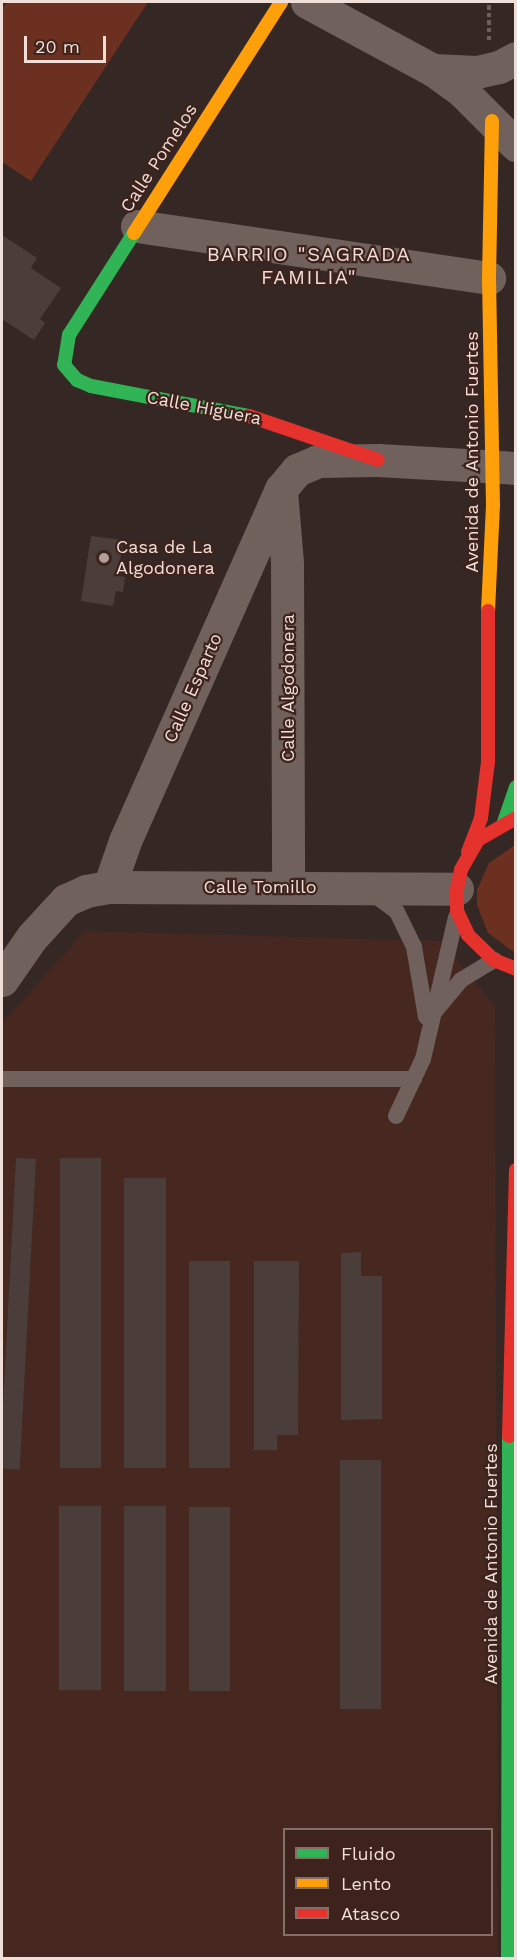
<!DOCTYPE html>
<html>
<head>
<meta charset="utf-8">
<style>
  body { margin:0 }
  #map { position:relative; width:517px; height:1960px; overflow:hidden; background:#352724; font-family:"Work Sans",sans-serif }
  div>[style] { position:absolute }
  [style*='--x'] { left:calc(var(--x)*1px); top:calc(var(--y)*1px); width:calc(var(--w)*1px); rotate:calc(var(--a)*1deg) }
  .built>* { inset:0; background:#462820 }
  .green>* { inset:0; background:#6c3020 }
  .building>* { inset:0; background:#4a3d3a; transform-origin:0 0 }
  .path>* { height:4px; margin-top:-2px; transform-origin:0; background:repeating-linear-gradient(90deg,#6c5f5c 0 4.5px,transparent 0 7.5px) }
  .lane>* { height:16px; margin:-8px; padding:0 8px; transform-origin:8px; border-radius:8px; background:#70615d }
  .street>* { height:33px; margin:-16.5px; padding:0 16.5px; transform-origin:16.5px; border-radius:16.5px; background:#70615d }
  .fast>* { height:14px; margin:-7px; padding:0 7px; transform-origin:7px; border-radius:7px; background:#30b455 }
  .slow>* { height:14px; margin:-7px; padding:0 7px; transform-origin:7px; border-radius:7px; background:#ff9f0a }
  .jam>* { height:14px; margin:-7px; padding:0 7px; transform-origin:7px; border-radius:7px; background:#e5322d }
  .dots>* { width:16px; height:16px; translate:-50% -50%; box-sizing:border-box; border:3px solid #3d231c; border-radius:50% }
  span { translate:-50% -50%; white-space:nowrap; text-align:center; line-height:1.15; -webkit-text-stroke:4.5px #3d231c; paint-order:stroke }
  .street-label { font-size:18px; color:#f0ded9 }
  .poi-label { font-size:18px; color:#f0ded9 }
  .left { translate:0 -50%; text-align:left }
  .neighbourhood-label { font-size:20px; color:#f0ded9; letter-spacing:1.5px }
  .frame { position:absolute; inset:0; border:3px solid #f0ded9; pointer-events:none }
  .legend { position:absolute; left:283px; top:1828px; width:210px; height:108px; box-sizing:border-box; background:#3d231c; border:2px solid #856e68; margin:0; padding:8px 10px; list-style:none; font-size:18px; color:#f0ded9 }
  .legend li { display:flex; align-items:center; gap:12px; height:30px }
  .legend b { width:30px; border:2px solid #856e68 }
  .scale { position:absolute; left:24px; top:36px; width:82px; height:27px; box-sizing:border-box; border:3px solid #f0ded9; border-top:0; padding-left:8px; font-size:18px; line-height:21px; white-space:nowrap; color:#f0ded9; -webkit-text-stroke:4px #3d231c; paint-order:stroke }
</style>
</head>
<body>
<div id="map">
  <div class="built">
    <div style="clip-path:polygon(evenodd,85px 931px,441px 941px,495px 1006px,498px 1958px,2px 1958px,2px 1023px,85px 931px,284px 1830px,492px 1830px,492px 1934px,284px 1934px,284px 1830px)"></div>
  </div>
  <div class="green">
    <div style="clip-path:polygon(8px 2px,148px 2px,31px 181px,2px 162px,2px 8px)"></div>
    <div style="clip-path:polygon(515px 845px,515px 953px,488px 933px,477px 905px,477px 890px,489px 863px)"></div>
  </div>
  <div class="building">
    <div style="clip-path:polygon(2px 235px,37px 258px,31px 268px,61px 288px,40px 319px,45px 323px,34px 340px,2px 319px)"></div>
    <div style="clip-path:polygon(91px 536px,123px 540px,118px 576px,125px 577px,123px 592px,116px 591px,113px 606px,81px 601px)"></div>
    <div style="left:16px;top:1158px;width:20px;height:311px;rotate:3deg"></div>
    <div style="left:60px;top:1158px;width:41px;height:310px"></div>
    <div style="left:124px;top:1178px;width:42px;height:290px"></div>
    <div style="clip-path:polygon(361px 1252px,361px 1276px,382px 1276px,382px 1419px,341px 1420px,341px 1253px)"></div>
    <div style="left:189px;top:1261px;width:41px;height:207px"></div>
    <div style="clip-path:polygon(254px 1261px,299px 1261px,298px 1435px,277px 1435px,277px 1450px,254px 1450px)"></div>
    <div style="left:381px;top:1460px;width:249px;height:41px;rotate:90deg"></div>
    <div style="left:59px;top:1506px;width:42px;height:184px"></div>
    <div style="left:124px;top:1506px;width:42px;height:185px"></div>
    <div style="left:189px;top:1507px;width:41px;height:184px"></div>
  </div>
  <div class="path">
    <div style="--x:489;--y:40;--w:38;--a:-90"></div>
  </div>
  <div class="lane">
    <div style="--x:372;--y:893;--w:31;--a:37"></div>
    <div style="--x:397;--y:912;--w:39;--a:64"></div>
    <div style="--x:414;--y:947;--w:71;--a:80.3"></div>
    <div style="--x:436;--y:1010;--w:39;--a:-50"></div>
    <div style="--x:461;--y:980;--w:39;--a:-31"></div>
    <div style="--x:2;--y:1079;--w:412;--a:0"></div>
    <div style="--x:396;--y:1116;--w:63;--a:-64.7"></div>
    <div style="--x:423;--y:1059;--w:146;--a:-76.9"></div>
  </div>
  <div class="street">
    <div style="--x:307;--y:2;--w:143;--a:28.4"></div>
    <div style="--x:433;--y:70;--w:34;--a:36"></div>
    <div style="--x:461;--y:90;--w:78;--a:45"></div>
    <div style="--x:433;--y:70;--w:44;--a:2.6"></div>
    <div style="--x:477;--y:72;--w:23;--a:-13"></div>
    <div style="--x:499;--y:67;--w:19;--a:-28"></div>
    <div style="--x:137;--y:226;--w:356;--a:8.4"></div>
    <div style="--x:281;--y:491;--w:72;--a:85.2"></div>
    <div style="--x:287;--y:563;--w:324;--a:89.8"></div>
    <div style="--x:109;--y:887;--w:49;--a:-70.8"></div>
    <div style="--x:125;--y:841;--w:385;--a:-66.1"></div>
    <div style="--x:281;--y:489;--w:25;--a:-50"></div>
    <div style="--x:297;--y:470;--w:23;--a:-23"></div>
    <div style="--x:318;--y:461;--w:60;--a:-1"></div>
    <div style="--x:378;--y:460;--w:138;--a:3.3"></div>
    <div style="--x:2;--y:980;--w:52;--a:-55.1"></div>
    <div style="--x:32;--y:937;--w:50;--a:-47.4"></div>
    <div style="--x:66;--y:900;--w:22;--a:-24"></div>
    <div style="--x:86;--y:891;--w:23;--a:-10"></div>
    <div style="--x:109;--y:887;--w:348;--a:0.3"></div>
  </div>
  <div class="fast">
    <div style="--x:134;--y:233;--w:121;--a:122.5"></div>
    <div style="--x:69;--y:335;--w:30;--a:99"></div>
    <div style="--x:64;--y:365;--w:20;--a:49"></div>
    <div style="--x:77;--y:380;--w:15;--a:23"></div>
    <div style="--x:91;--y:386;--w:161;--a:10.8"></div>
    <div style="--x:504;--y:822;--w:37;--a:-71"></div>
    <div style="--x:508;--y:1958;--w:522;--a:-89.89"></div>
  </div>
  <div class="slow">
    <div style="--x:134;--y:233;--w:274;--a:-57.5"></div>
    <div style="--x:488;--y:611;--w:105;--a:-87.3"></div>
    <div style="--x:493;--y:506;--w:228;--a:-91"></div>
    <div style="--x:489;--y:278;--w:157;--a:-88.9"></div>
  </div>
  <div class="jam">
    <div style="--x:249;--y:416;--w:136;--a:18.8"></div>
    <div style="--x:516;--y:818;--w:44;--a:149.9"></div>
    <div style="--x:478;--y:840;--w:34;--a:120"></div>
    <div style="--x:461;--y:870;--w:19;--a:102"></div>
    <div style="--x:457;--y:889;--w:22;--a:90"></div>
    <div style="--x:457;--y:911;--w:26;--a:65"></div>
    <div style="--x:468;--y:935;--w:36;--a:44"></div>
    <div style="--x:494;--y:960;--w:24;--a:22"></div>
    <div style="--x:468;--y:852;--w:36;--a:-69"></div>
    <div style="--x:481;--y:818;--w:56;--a:-82.9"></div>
    <div style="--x:488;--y:762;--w:151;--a:-90"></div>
    <div style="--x:509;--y:1436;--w:266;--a:-88.5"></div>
  </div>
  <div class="dots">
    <div style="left:104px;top:558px;background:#af9e9a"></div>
  </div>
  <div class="street-label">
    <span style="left:159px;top:158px;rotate:-57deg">Calle Pomelos</span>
    <span style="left:204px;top:408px;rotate:11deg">Calle Higuera</span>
    <span style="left:472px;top:452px;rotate:-90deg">Avenida de Antonio Fuertes</span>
    <span style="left:193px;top:688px;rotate:-66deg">Calle Esparto</span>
    <span style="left:288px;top:688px;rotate:-90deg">Calle Algodonera</span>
    <span style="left:260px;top:887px">Calle Tomillo</span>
    <span style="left:491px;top:1564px;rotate:-90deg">Avenida de Antonio Fuertes</span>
  </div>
  <div class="poi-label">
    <span class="left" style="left:116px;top:558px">Casa de La<br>Algodonera</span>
  </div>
  <div class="neighbourhood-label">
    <span style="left:309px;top:266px">BARRIO "SAGRADA<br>FAMILIA"</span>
  </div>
  <div class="frame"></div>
  <ul class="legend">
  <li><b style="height:8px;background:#30b455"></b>Fluido</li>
  <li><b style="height:8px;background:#ff9f0a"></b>Lento</li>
  <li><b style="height:8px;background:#e5322d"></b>Atasco</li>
  </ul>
  <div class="scale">20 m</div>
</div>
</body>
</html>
